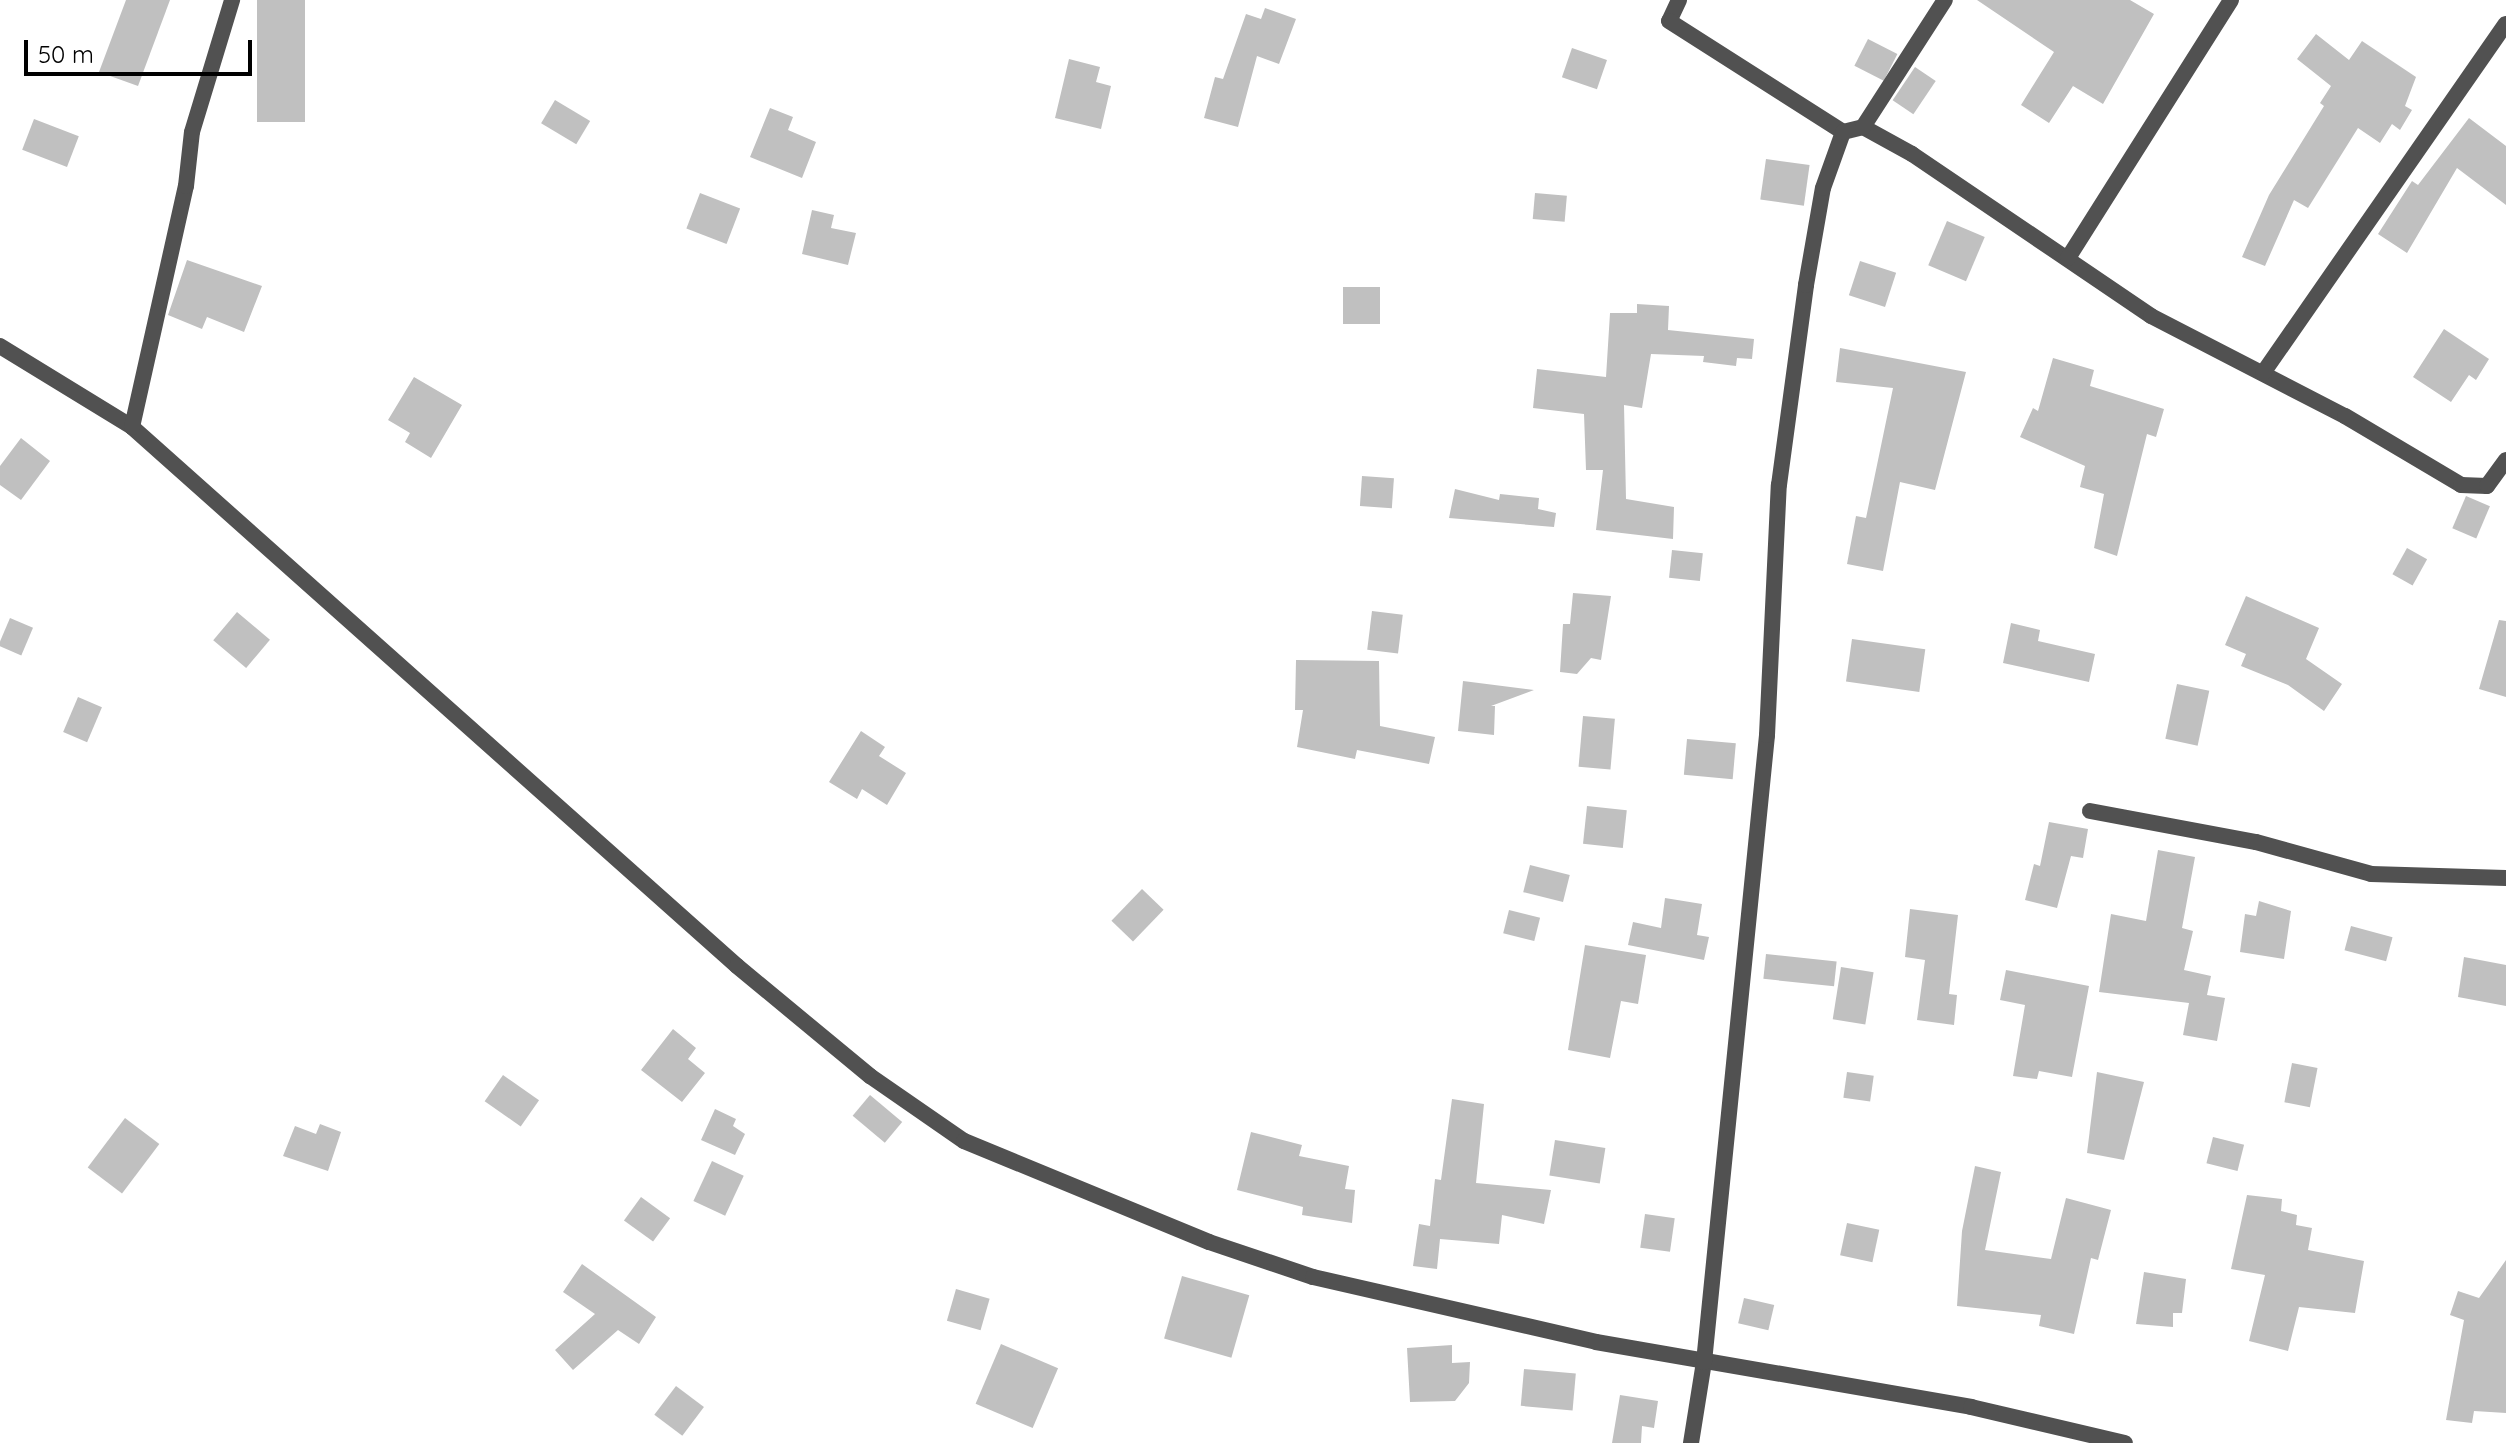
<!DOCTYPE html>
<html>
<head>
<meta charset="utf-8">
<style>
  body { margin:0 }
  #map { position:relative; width:2506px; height:1443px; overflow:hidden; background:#fff; font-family:Quicksand,sans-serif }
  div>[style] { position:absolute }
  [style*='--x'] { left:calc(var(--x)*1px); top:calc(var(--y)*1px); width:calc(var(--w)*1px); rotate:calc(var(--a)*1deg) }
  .building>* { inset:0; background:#c0c0c0; transform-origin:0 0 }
  .street>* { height:16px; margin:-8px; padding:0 8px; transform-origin:8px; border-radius:8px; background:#515151 }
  span { translate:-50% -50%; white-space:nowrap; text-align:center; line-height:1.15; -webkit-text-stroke:6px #fff; paint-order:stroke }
  .scale { position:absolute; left:24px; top:40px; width:228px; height:36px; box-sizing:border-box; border:4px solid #000; border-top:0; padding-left:10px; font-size:24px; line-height:28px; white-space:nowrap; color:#000; -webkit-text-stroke:6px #fff; paint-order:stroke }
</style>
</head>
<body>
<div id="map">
  <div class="building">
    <div style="clip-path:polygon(126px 0,170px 0,138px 86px,99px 72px)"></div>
    <div style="left:257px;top:0;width:48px;height:122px"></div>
    <div style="clip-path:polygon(1977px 0,2130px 0,2154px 14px,2103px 104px,2073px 86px,2049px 123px,2021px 105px,2054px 52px)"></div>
    <div style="clip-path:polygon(1265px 8px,1296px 19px,1279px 64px,1257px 56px,1238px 127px,1204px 118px,1215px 77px,1223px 79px,1246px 14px,1261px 19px)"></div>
    <div style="clip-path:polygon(2316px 34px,2349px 60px,2362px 41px,2416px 77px,2405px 106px,2412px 110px,2400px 130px,2392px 124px,2380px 143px,2358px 128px,2308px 208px,2294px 200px,2265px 266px,2242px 257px,2269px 195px,2324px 106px,2320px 103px,2331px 86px,2297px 59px)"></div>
    <div style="left:1868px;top:39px;width:33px;height:30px;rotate:27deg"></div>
    <div style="left:1572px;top:48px;width:37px;height:31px;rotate:19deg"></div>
    <div style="clip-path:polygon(1069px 59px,1100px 67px,1096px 82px,1111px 86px,1101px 129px,1055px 118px)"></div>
    <div style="left:1915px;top:67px;width:25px;height:40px;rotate:34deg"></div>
    <div style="left:555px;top:100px;width:41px;height:27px;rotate:31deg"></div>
    <div style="clip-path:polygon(770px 108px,793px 117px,788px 130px,816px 142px,802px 178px,750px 157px)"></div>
    <div style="clip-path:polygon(2469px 118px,2506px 146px,2506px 205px,2457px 168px,2407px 253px,2378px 234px,2412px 181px,2418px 185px)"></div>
    <div style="left:34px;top:119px;width:48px;height:33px;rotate:21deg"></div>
    <div style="left:1766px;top:159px;width:44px;height:41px;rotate:8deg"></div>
    <div style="left:700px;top:193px;width:43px;height:38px;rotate:21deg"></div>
    <div style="left:1535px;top:193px;width:32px;height:26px;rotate:5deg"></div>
    <div style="clip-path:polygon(812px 210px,834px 215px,831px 228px,856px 233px,848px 265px,802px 254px)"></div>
    <div style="left:1947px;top:221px;width:41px;height:48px;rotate:23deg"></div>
    <div style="clip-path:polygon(187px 260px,262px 286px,244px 332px,207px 317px,202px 329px,168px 315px)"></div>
    <div style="left:1860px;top:261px;width:38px;height:36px;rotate:18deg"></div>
    <div style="left:1343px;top:287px;width:37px;height:37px"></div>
    <div style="clip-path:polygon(1637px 304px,1669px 306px,1668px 330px,1754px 339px,1752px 359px,1737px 358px,1736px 366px,1703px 362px,1704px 356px,1651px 354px,1642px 408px,1624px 405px,1626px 499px,1674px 507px,1673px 539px,1596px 530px,1603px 470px,1586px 470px,1584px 414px,1533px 408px,1537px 369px,1606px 377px,1610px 313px,1637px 313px)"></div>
    <div style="clip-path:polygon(2444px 329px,2489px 359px,2476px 380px,2469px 375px,2451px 402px,2413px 377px)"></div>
    <div style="clip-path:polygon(1840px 348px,1966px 372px,1935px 490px,1900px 482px,1883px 571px,1847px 564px,1856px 516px,1866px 518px,1893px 388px,1836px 382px)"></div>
    <div style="clip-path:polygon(2053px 358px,2094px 370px,2090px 386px,2164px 409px,2156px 437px,2147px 434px,2117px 556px,2094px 548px,2104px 494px,2080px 487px,2085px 466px,2020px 437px,2033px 408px,2038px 411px)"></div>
    <div style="clip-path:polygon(414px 377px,462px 405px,431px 458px,405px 442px,410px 433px,388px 420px)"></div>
    <div style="clip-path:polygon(21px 438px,50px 461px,21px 500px,0 485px,0 466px)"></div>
    <div style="left:1362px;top:476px;width:32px;height:30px;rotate:4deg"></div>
    <div style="clip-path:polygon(1455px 489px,1499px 500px,1500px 494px,1539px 498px,1538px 509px,1556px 513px,1554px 527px,1449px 518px)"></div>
    <div style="left:2466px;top:496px;width:26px;height:35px;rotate:23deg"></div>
    <div style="left:2407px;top:548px;width:23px;height:30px;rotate:29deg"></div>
    <div style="left:1672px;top:550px;width:31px;height:28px;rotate:6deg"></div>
    <div style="clip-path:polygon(1573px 593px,1611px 596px,1601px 660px,1591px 658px,1577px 674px,1560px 672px,1563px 624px,1570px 624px)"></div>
    <div style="clip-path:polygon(2246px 596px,2319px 628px,2306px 659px,2342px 684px,2324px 711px,2288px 685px,2241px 666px,2246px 654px,2225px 645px)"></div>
    <div style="left:1372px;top:611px;width:31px;height:39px;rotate:7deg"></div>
    <div style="left:237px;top:612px;width:43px;height:37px;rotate:40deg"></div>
    <div style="left:10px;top:618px;width:25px;height:30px;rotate:23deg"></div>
    <div style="clip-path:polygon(2499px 620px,2506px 621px,2506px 697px,2479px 689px)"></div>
    <div style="clip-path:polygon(2011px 623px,2040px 630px,2038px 641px,2095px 654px,2089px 682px,2003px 663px)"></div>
    <div style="left:1852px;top:639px;width:74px;height:43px;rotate:8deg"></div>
    <div style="clip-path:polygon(1296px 660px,1379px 661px,1380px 726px,1435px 737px,1429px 764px,1357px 750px,1355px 759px,1297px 747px,1303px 710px,1295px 710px)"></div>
    <div style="clip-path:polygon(1463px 681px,1534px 690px,1491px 706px,1495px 706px,1494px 735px,1458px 731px)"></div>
    <div style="left:2177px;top:684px;width:33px;height:56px;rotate:12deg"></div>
    <div style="left:78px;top:697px;width:26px;height:38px;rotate:23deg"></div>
    <div style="left:1583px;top:716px;width:32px;height:51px;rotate:5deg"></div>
    <div style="clip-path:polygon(861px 731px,885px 747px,879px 756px,906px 773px,887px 805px,862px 789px,857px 799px,829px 782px)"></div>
    <div style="left:1687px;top:739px;width:49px;height:36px;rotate:5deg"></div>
    <div style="left:1587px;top:806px;width:40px;height:38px;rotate:6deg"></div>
    <div style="clip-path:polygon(2049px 822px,2088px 829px,2083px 858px,2071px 856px,2057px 908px,2025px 900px,2034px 864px,2040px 866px)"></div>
    <div style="clip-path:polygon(2158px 850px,2195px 857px,2182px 928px,2193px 931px,2184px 970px,2211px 976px,2207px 995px,2225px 998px,2217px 1041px,2183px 1035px,2189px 1003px,2099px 992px,2111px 914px,2146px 921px)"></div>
    <div style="left:1530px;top:865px;width:41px;height:28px;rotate:14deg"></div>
    <div style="left:1142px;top:889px;width:30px;height:44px;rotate:44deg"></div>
    <div style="clip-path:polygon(1665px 898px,1702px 904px,1697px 935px,1709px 937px,1704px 960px,1628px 945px,1633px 922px,1661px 928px)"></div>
    <div style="clip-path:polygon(2259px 901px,2291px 911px,2284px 959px,2240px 952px,2245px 914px,2256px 916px)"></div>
    <div style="clip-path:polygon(1910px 909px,1958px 915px,1949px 994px,1957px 995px,1954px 1025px,1917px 1020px,1925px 960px,1905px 957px)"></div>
    <div style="left:1509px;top:910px;width:32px;height:24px;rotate:14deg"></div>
    <div style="left:2351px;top:926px;width:43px;height:25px;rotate:15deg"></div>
    <div style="clip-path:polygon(1585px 945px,1646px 955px,1638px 1004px,1621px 1001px,1610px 1058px,1568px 1050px)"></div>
    <div style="left:1766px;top:954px;width:71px;height:25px;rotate:6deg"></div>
    <div style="clip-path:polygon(2464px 957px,2506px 965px,2506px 1006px,2458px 997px)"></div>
    <div style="left:1841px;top:967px;width:33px;height:53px;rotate:9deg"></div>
    <div style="clip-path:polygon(2006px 970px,2089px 986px,2072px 1077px,2039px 1071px,2037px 1079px,2013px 1076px,2025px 1005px,2000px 1000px)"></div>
    <div style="clip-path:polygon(673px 1029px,696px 1048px,688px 1059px,705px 1073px,682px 1102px,641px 1070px)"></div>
    <div style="left:2292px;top:1063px;width:26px;height:40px;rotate:11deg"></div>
    <div style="left:1847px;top:1072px;width:27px;height:26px;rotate:8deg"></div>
    <div style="clip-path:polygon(2097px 1072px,2144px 1082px,2124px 1160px,2087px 1153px)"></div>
    <div style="left:503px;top:1075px;width:44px;height:32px;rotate:35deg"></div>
    <div style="left:870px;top:1095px;width:42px;height:27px;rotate:40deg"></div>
    <div style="clip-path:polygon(1452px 1099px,1484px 1104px,1476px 1183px,1551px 1190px,1544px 1224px,1502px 1215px,1499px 1244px,1440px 1239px,1437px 1269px,1413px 1266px,1419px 1224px,1430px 1226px,1435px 1179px,1441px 1180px)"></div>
    <div style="clip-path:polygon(715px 1109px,736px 1119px,733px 1126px,745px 1134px,735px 1155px,701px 1140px)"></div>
    <div style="left:125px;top:1118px;width:43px;height:62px;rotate:37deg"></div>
    <div style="clip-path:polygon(320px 1124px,341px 1132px,328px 1171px,283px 1156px,295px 1126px,316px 1134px)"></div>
    <div style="clip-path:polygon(1251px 1132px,1302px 1145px,1299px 1156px,1349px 1166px,1345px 1189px,1355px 1190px,1352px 1223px,1302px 1215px,1303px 1207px,1237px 1190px)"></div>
    <div style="left:2213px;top:1137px;width:32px;height:27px;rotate:14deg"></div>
    <div style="left:1555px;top:1140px;width:51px;height:36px;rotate:9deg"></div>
    <div style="left:712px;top:1161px;width:35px;height:44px;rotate:25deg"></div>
    <div style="clip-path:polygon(1975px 1166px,2001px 1172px,1985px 1250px,2051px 1259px,2066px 1198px,2111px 1210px,2098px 1260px,2091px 1258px,2074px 1334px,2039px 1326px,2041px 1315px,1957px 1306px,1962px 1231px)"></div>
    <div style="clip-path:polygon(2247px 1195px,2282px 1199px,2281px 1211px,2297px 1215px,2296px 1225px,2312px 1228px,2308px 1250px,2364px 1261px,2355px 1313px,2299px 1307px,2288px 1351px,2249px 1341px,2265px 1275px,2231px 1269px)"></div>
    <div style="left:641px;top:1197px;width:36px;height:29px;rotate:36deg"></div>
    <div style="left:1645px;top:1214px;width:30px;height:34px;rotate:8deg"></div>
    <div style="left:1847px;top:1223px;width:33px;height:33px;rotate:12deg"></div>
    <div style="clip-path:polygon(2506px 1260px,2506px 1413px,2474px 1411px,2472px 1423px,2446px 1420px,2464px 1320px,2450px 1315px,2458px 1291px,2479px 1298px)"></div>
    <div style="clip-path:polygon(582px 1264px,656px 1317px,639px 1344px,618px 1330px,573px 1370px,555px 1350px,595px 1314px,563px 1292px)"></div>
    <div style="clip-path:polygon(2144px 1272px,2186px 1279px,2182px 1313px,2173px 1313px,2173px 1327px,2136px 1324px)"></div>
    <div style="left:1182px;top:1276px;width:70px;height:65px;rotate:16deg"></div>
    <div style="left:956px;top:1289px;width:35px;height:33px;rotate:16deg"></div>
    <div style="left:1744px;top:1298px;width:31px;height:26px;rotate:13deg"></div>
    <div style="left:1001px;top:1344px;width:62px;height:65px;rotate:23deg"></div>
    <div style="clip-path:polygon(1452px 1345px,1452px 1363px,1470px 1362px,1469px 1383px,1455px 1401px,1410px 1402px,1407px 1348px)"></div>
    <div style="left:1524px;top:1369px;width:52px;height:37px;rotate:5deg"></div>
    <div style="left:676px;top:1386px;width:35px;height:36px;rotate:37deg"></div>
    <div style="clip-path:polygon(1620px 1395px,1658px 1401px,1654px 1428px,1642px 1426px,1641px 1443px,1612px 1443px)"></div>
  </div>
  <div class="street">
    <div style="--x:1679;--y:0;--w:23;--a:115"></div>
    <div style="--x:1669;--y:21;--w:206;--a:32.5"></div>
    <div style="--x:1863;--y:127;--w:56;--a:28.9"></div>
    <div style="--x:1912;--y:154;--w:289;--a:34.1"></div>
    <div style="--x:2151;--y:316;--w:218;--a:27.3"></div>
    <div style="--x:2345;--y:416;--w:135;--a:30.7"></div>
    <div style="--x:2461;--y:485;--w:26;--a:2"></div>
    <div style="--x:2487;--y:486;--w:32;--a:-54"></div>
    <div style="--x:2068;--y:258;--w:305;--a:-57.7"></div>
    <div style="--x:0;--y:346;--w:155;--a:31.5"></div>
    <div style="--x:132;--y:427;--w:810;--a:41.7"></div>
    <div style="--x:737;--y:966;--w:173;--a:39.6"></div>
    <div style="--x:870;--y:1076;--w:114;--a:34.7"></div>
    <div style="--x:964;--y:1141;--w:265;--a:22.4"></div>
    <div style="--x:1209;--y:1242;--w:110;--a:18.6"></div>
    <div style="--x:1313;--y:1277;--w:290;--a:12.9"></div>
    <div style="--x:1596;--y:1342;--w:381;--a:9.8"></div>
    <div style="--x:1971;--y:1407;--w:158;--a:13.2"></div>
    <div style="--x:2263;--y:373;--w:425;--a:-55.2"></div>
    <div style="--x:132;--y:427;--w:247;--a:-77.4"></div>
    <div style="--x:186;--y:186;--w:54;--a:-83.7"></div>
    <div style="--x:192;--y:132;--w:138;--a:-73.1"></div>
    <div style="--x:2090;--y:811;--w:169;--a:10.6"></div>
    <div style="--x:2256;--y:842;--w:119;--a:15.5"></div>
    <div style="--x:2371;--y:874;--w:135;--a:1.7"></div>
    <div style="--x:1691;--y:1443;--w:82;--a:-80.9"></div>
    <div style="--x:1704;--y:1362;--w:630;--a:-84.26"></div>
    <div style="--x:1767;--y:735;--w:250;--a:-87.3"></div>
    <div style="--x:1779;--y:485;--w:202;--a:-82.3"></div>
    <div style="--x:1806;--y:285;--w:98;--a:-80.1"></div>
    <div style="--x:1823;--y:188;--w:59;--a:-70.3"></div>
    <div style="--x:1843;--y:132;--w:21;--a:-14"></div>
    <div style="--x:1863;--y:127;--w:151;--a:-57.2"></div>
  </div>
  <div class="scale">50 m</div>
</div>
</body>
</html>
